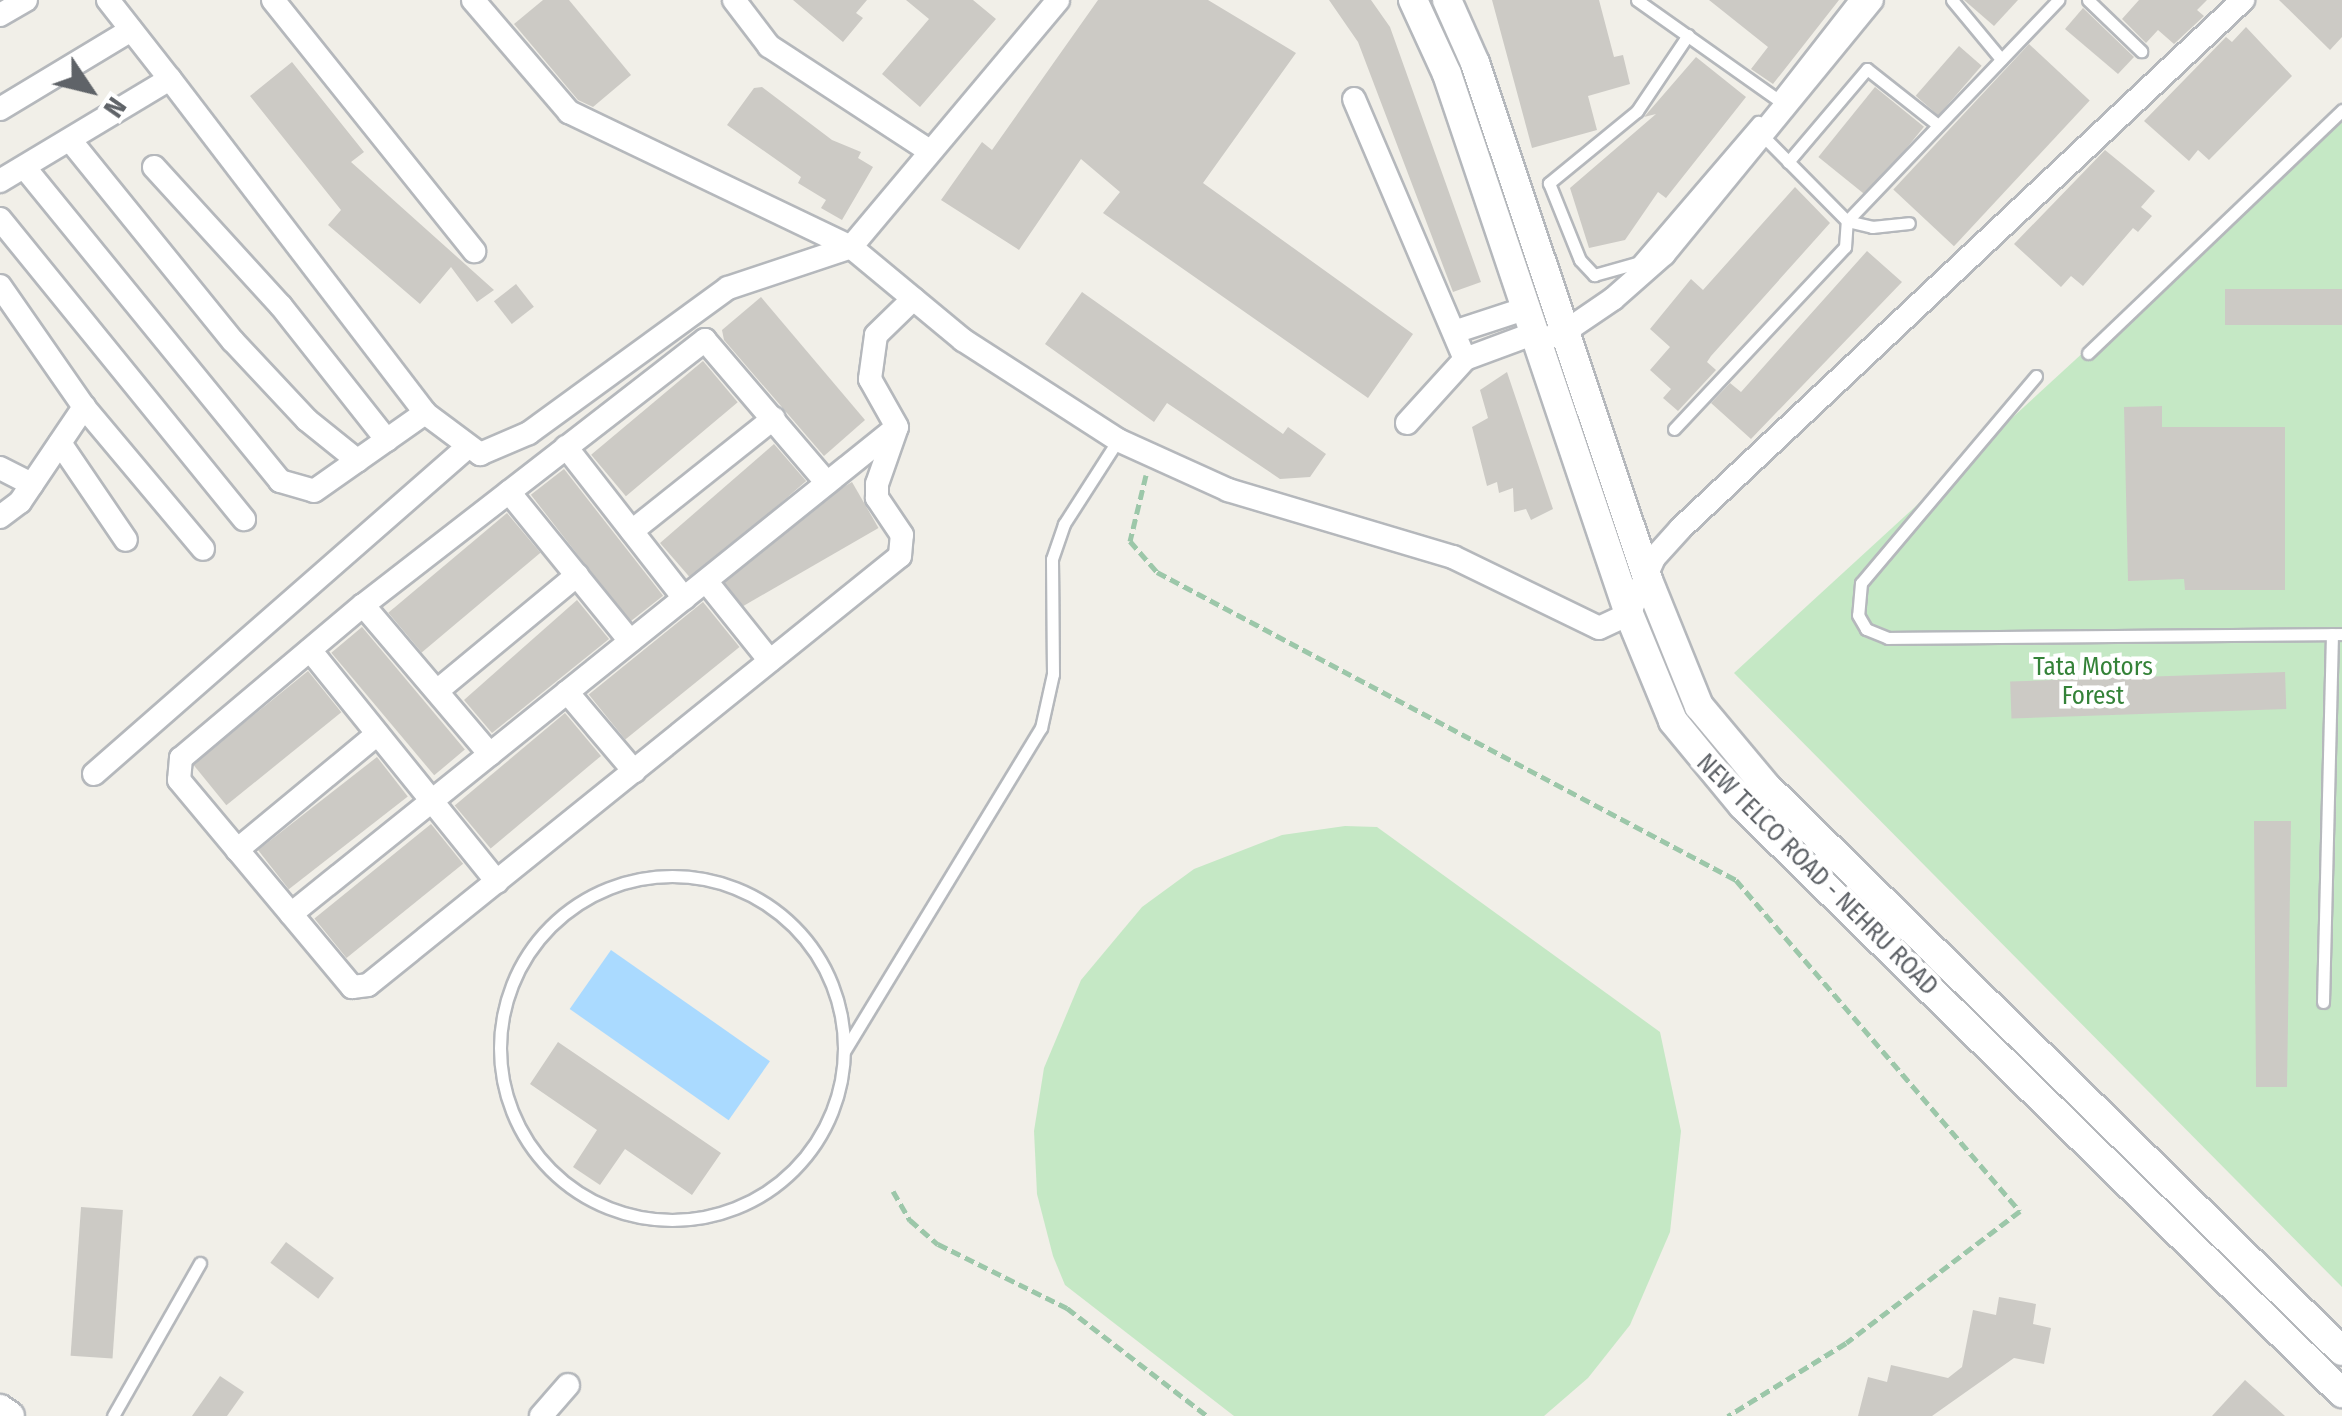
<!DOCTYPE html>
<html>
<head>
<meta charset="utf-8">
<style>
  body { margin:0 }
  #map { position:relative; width:2342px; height:1416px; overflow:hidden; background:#f1efe8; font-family:"Fira Sans Condensed",sans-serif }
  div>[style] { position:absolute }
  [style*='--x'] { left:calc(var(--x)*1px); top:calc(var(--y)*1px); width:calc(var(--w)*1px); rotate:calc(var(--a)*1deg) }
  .green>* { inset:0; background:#c5e8c5 }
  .water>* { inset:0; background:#aadaff; transform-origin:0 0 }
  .building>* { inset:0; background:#cccac5; transform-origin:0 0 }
  .path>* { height:5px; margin-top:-2.5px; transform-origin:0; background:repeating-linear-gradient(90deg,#9cc7a9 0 10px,transparent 0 15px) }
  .roads { filter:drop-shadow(2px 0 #b5b8bc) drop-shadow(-2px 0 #b5b8bc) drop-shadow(0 2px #b5b8bc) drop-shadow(0 -2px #b5b8bc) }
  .service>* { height:11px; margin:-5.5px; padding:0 5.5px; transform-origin:5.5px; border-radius:5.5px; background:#fff }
  .service>.ring { margin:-5.5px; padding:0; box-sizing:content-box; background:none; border:11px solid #fff; border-radius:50% }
  .minor>* { height:22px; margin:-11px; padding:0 11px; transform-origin:11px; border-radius:11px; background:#fff }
  .tertiary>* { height:28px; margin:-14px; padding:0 14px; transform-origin:14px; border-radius:14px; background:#fff }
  span { translate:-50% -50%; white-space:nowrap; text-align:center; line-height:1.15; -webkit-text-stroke:9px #fff; paint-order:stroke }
  .park-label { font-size:25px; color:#348238 }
  .street-label { font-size:25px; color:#5f6368 }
  .north { position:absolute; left:40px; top:40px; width:100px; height:100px; -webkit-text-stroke:8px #fff; paint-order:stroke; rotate:125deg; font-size:28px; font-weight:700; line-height:40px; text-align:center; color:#5f6368 }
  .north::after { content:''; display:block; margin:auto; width:35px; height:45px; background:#5f6368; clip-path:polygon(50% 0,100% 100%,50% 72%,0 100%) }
</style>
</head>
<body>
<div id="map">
  <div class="green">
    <div style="clip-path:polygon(2342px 115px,2342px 1287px,1734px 673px)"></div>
    <div style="clip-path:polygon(1345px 826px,1377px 827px,1660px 1032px,1681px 1131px,1670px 1232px,1630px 1325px,1588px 1378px,1544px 1416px,1234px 1416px,1065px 1285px,1053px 1256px,1037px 1194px,1034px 1131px,1044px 1068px,1081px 980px,1142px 907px,1194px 869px,1282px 835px)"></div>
  </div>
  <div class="water">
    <div style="left:611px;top:950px;width:194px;height:72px;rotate:35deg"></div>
  </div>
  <div class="building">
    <div style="clip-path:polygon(543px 0,569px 0,631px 75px,593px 107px,578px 100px,514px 24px)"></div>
    <div style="clip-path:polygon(793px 0,867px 0,856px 13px,863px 18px,843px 42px)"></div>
    <div style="clip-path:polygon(906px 0,973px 0,996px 19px,920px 107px,882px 74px,929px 19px)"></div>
    <div style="clip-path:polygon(1098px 0,1208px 0,1296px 53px,1203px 183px,1413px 334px,1368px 398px,1103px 213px,1120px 192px,1081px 159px,1019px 250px,941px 200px,982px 142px,992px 150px)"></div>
    <div style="clip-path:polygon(1329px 0,1371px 0,1390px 27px,1481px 282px,1453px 292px,1358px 42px)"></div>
    <div style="clip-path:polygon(1492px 0,1599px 0,1614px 57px,1623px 55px,1630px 84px,1588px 96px,1597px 130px,1532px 148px)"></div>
    <div style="clip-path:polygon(1709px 0,1839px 0,1773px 84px,1751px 69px,1768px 47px)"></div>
    <div style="clip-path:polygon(1964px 0,2018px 0,1994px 26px)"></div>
    <div style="clip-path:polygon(2139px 0,2207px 0,2197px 10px,2204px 16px,2174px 44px,2158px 30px,2146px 43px,2122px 19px)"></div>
    <div style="clip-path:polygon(2279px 0,2342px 0,2342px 37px,2330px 50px)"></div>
    <div style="clip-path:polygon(2083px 8px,2134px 57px,2118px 74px,2065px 29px)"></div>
    <div style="clip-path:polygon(2246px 27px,2292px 76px,2209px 160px,2198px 150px,2189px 161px,2144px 121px,2226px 37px,2232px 42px)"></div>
    <div style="left:2029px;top:44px;width:83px;height:199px;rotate:43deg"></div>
    <div style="left:1959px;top:46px;width:30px;height:66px;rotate:41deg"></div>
    <div style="clip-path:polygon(1696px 57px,1746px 97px,1666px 198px,1658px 192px,1625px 240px,1589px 248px,1570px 188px,1656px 114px,1644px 117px)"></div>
    <div style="clip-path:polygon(292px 62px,364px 152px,351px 162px,494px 290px,477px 302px,451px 267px,420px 304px,328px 225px,341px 210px,250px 96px)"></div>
    <div style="clip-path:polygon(762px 87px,832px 140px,861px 152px,858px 158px,873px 167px,842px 220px,821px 208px,826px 200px,798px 183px,801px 177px,727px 125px,754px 88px)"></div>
    <div style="left:1875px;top:87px;width:63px;height:90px;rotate:39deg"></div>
    <div style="clip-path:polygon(2105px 150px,2155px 191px,2141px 207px,2152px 216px,2138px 232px,2133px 228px,2083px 286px,2071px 276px,2061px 287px,2014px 244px)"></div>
    <div style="clip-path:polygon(1795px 187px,1830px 223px,1711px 356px,1707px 362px,1716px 370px,1678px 411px,1663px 398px,1671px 389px,1650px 370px,1670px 347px,1650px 329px,1691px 279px,1703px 290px)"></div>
    <div style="clip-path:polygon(1867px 251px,1902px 282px,1751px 439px,1711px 403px,1730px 383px,1741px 392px)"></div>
    <div style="left:516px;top:284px;width:29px;height:28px;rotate:52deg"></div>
    <div style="left:2342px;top:289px;width:36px;height:117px;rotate:90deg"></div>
    <div style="clip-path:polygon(1082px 292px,1283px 434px,1288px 427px,1326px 454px,1310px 477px,1280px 479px,1167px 403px,1154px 422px,1045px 344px)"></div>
    <div style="clip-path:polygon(761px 297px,865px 420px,824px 456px,724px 340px,722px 330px)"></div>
    <div style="left:703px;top:361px;width:54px;height:146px;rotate:50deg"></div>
    <div style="clip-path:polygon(1507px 372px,1553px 509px,1531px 520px,1526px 509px,1514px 512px,1513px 488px,1499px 493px,1497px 482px,1487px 486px,1472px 427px,1488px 418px,1480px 390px)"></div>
    <div style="clip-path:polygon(2162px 406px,2162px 427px,2285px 427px,2285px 590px,2185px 590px,2184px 579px,2128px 581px,2124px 407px)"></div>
    <div style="left:774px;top:444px;width:49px;height:151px;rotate:49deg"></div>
    <div style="left:564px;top:469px;width:161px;height:42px;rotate:52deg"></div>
    <div style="left:852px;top:482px;width:53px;height:161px;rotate:60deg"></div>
    <div style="left:507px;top:513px;width:52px;height:155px;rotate:50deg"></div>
    <div style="clip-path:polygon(577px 600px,609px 639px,492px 733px,464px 700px)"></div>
    <div style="left:703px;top:602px;width:58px;height:147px;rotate:51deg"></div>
    <div style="left:362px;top:627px;width:160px;height:40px;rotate:50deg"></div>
    <div style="left:308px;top:671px;width:53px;height:148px;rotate:51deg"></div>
    <div style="left:2285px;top:672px;width:37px;height:275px;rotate:88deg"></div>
    <div style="left:565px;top:713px;width:56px;height:144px;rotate:50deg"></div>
    <div style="left:377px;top:757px;width:50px;height:151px;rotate:52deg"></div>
    <div style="clip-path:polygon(2254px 821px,2291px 821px,2287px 1087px,2256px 1087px)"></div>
    <div style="left:431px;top:824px;width:51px;height:150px;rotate:51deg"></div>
    <div style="clip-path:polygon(558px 1042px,721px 1153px,692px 1195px,625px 1149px,600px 1185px,573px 1167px,597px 1130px,530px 1084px)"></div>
    <div style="left:81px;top:1207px;width:42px;height:149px;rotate:4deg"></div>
    <div style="left:286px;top:1242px;width:60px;height:26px;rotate:37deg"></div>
    <div style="clip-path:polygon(1999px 1297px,2036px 1304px,2033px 1324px,2051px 1328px,2044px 1364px,2014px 1358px,1932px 1416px,1858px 1416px,1868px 1377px,1887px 1382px,1891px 1365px,1948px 1378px,1962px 1367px,1973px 1310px,1996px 1315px)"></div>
    <div style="clip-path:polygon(220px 1376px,244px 1392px,227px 1416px,192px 1416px)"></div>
    <div style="clip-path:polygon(2245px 1380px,2285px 1416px,2212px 1416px)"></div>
  </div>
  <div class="path">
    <div style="--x:1146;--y:475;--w:68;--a:103.6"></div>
    <div style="--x:1130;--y:541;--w:41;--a:48.9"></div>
    <div style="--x:1157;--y:572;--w:656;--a:28.01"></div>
    <div style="--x:1736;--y:880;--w:436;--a:49.4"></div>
    <div style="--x:2020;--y:1211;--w:218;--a:142.8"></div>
    <div style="--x:1846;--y:1343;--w:139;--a:148.3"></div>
    <div style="--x:893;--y:1191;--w:34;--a:60"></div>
    <div style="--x:910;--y:1220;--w:37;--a:41"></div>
    <div style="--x:938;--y:1244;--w:144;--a:26.4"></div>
    <div style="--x:1067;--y:1308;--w:177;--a:37.6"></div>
  </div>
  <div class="roads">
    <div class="service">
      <div style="--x:1637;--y:0;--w:171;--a:35.3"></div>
      <div style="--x:1777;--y:99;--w:125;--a:-52.1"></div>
      <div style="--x:1952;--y:0;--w:77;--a:50.3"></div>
      <div style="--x:2088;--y:0;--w:74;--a:43.9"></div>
      <div style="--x:1688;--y:35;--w:92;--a:123.9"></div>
      <div style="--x:1637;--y:111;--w:114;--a:140.7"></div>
      <div style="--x:1549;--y:183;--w:83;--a:68.1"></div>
      <div style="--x:1580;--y:260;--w:21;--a:47"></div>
      <div style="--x:1594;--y:275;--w:45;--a:-15.6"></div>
      <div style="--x:1637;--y:263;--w:186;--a:-49.4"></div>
      <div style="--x:1788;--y:162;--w:122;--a:-49.7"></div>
      <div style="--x:1867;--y:69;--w:90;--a:38.3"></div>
      <div style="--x:1847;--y:221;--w:306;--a:-46.3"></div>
      <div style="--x:1847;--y:221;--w:26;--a:13"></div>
      <div style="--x:1872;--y:227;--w:37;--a:-6"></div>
      <div style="--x:2088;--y:353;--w:352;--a:-43.7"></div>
      <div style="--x:2036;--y:376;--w:271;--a:130.2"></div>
      <div style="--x:1861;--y:583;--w:32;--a:95"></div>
      <div style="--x:1858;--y:615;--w:16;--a:60"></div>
      <div style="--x:1866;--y:629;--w:24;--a:22"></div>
      <div style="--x:1888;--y:638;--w:454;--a:-0.5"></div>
      <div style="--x:1674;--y:429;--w:250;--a:-46.8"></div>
      <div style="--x:1845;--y:247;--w:26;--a:-86"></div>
      <div style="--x:1847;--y:221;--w:120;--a:-134.7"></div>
      <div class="ring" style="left:500px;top:876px;width:333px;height:333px"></div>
      <div style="--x:2323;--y:1002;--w:368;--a:-88.6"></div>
      <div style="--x:845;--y:1050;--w:377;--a:-58.7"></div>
      <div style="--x:1041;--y:728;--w:55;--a:-77.5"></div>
      <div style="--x:1053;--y:674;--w:115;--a:-90.5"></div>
      <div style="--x:1052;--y:559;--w:37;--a:-71"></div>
      <div style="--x:1064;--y:524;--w:100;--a:-57.3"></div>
      <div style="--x:113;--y:1416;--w:176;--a:-60.4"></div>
    </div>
    <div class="minor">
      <div style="--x:108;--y:0;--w:100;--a:51.9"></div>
      <div style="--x:273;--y:0;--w:322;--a:51.3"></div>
      <div style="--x:473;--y:0;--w:148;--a:49.4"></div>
      <div style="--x:569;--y:112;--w:313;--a:25.6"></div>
      <div style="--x:851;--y:247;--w:146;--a:39.7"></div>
      <div style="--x:963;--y:340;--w:184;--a:32.8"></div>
      <div style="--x:1118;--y:440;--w:121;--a:24.4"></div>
      <div style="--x:1228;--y:490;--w:235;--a:16.6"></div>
      <div style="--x:1453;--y:557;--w:162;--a:25.9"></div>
      <div style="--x:1599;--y:628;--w:33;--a:-25"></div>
      <div style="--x:1629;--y:614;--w:61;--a:-65.9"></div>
      <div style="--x:1654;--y:558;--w:39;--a:-48"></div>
      <div style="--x:1680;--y:529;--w:773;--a:-43.22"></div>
      <div style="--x:734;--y:0;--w:58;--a:52.7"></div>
      <div style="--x:769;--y:46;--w:190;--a:33.2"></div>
      <div style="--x:0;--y:15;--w:30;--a:-30"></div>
      <div style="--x:1354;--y:99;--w:283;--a:66.9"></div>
      <div style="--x:0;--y:109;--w:153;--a:-31.1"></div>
      <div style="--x:70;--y:140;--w:259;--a:51"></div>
      <div style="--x:233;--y:341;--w:108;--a:46.9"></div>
      <div style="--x:307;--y:420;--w:65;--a:38.8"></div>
      <div style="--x:154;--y:167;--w:188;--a:47.6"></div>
      <div style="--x:281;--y:306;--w:171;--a:51.7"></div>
      <div style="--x:25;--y:168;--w:404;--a:50.8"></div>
      <div style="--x:280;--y:481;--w:35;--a:16"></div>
      <div style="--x:314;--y:491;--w:136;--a:-35.1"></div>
      <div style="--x:0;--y:181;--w:198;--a:-31"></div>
      <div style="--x:170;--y:79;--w:420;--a:52.6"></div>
      <div style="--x:425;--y:413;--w:69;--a:36.7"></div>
      <div style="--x:480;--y:454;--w:53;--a:-23.2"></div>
      <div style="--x:529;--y:433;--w:246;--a:-36.1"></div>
      <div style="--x:728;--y:288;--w:130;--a:-18.4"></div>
      <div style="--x:851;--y:247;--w:322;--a:-50"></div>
      <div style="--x:0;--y:219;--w:387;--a:50.9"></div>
      <div style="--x:0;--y:286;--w:147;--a:55.2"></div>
      <div style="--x:84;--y:407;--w:185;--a:50"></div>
      <div style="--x:1454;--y:332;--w:77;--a:-18.2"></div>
      <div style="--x:1539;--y:341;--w:29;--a:-20"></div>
      <div style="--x:1566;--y:331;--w:57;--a:-34.2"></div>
      <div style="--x:1613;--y:299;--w:68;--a:-41.4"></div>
      <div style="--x:1664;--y:254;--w:328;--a:-50.7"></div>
      <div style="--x:1407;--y:423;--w:86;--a:-47.8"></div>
      <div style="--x:1465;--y:359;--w:75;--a:-20.4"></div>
      <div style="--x:60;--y:443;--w:117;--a:55.8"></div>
      <div style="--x:566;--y:447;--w:192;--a:52"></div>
      <div style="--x:0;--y:468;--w:36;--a:27"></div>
      <div style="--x:827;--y:483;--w:188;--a:-130.5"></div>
      <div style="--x:705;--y:340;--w:433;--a:142.2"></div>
      <div style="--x:363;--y:605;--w:238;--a:139.9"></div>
      <div style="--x:181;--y:758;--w:22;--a:95"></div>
      <div style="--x:179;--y:780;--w:270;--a:50.1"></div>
      <div style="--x:352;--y:987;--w:16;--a:-7"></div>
      <div style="--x:368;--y:985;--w:683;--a:-38.88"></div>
      <div style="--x:900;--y:556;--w:21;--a:-85"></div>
      <div style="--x:902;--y:535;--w:45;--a:-124"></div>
      <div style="--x:877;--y:498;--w:14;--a:-90"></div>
      <div style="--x:877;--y:484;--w:60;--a:-70.7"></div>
      <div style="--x:509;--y:492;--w:192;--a:50.9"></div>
      <div style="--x:0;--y:517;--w:25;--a:-37"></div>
      <div style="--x:20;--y:502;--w:115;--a:-56"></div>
      <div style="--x:632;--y:531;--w:181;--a:-38.5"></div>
      <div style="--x:706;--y:581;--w:102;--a:51.3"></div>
      <div style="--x:363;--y:605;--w:196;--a:49.6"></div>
      <div style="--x:310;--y:650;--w:298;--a:51.1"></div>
      <div style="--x:437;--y:691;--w:182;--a:-39.6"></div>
      <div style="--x:567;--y:692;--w:104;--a:49.7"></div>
      <div style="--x:94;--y:774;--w:497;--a:-41.2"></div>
      <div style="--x:237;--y:850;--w:182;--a:-39.6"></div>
      <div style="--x:291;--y:914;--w:777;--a:-38.79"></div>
      <div style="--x:897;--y:427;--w:55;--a:-119.4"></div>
      <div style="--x:870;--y:379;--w:44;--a:-82.2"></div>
      <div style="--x:876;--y:335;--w:52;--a:-44.2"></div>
      <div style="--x:541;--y:1416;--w:41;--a:-48.9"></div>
    </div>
    <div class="tertiary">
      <div style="--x:1413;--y:0;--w:81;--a:65.3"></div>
      <div style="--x:1447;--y:74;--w:570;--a:71.37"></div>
      <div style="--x:1629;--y:614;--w:116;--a:67.6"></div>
      <div style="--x:1673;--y:721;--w:110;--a:50.5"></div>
      <div style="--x:1743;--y:806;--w:839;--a:44.42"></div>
      <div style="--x:1447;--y:0;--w:69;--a:66"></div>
      <div style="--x:1475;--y:63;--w:545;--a:71.5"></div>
      <div style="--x:1648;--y:580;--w:136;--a:68"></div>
      <div style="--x:1699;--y:706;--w:103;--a:50.1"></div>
      <div style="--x:1765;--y:785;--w:808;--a:44.45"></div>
      <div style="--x:0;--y:1409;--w:12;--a:35"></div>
    </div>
  </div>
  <div class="park-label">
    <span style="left:2093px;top:682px">Tata Motors<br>Forest</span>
  </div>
  <div class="street-label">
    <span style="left:1817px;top:875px;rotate:45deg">NEW TELCO ROAD - NEHRU ROAD</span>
  </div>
  <div class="north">N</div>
</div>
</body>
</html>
